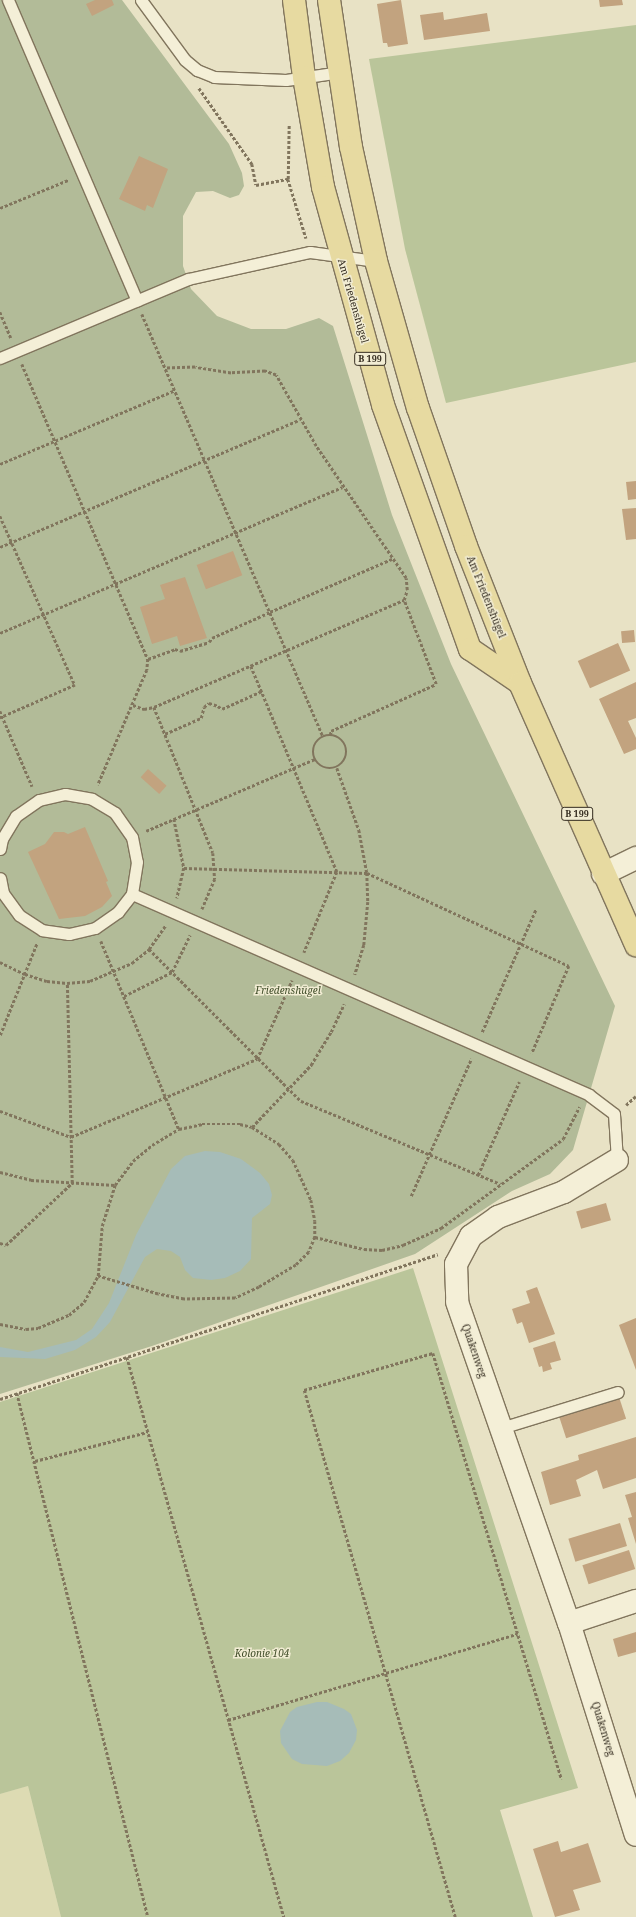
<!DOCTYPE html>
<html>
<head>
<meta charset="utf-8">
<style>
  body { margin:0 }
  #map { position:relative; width:636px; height:1917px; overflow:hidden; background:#e8e2c5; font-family:"Noto Serif",serif }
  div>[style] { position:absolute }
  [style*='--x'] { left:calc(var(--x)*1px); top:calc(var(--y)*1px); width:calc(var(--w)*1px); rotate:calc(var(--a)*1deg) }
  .farmland>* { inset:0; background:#dddbb3 }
  .green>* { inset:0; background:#bac59a }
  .cemetery>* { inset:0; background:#b2bb98 }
  .water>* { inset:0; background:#a6bcb8 }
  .building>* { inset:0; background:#c2a37f; transform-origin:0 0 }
  .path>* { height:2.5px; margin-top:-1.25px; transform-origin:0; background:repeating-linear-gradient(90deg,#81755d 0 3px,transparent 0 5px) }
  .path>.ring { margin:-1.25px; padding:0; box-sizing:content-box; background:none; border:2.5px solid #81755d; border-radius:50% }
  .roads { filter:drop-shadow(1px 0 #81755d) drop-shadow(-1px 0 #81755d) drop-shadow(0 1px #81755d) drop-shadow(0 -1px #81755d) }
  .service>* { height:11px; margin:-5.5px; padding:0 5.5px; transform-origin:5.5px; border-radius:5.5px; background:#f4efd7 }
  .minor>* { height:22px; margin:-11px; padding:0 11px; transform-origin:11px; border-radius:11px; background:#f4efd7 }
  .primary>* { height:22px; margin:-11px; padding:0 11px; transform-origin:11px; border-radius:11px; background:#e7daa1 }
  span { translate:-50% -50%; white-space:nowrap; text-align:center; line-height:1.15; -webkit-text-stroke:3px #f1ecd3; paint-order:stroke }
  .shield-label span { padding:1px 3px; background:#f1ecd3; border:1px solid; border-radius:3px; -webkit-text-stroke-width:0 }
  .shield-label { font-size:9px; color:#332b1f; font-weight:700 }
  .street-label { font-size:10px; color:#332b1f }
  .park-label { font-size:10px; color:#3f4c28; font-style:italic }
</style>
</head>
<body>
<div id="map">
  <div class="farmland">
    <div style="clip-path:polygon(28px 1786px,61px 1917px,0 1917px,0 1794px)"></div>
  </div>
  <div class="green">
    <div style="clip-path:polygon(636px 25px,636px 362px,446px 403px,405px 249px,369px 59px)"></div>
    <div style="clip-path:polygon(413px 1268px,578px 1788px,500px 1810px,533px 1917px,61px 1917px,28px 1786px,0 1794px,0 1402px)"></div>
  </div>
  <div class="cemetery">
    <div style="clip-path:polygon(0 0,122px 0,229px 144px,242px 173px,244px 186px,239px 195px,230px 198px,213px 191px,196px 192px,183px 216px,183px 266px,191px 289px,217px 316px,251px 329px,286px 329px,319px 318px,333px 326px,392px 515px,451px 664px,615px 1006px,573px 1150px,550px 1174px,512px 1191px,415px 1254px,152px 1346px,0 1394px)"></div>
  </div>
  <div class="water">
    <div style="clip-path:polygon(205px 1151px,220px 1152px,241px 1159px,260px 1173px,269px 1184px,272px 1195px,270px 1204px,252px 1218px,251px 1259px,240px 1271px,225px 1278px,211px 1280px,193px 1278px,185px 1270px,180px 1257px,171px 1251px,157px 1249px,145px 1257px,110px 1322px,96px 1337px,75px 1350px,45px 1359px,0 1357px,0 1347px,28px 1352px,76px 1340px,92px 1329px,109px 1303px,136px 1235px,171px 1169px,185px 1156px)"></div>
    <div style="clip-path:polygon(317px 1702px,327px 1702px,344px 1709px,351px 1714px,357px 1730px,356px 1740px,349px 1753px,340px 1761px,327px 1766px,302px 1764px,292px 1759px,281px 1743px,280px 1731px,290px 1712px,297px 1707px)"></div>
  </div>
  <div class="building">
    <div style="clip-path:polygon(95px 0,112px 0,114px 5px,92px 16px,86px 4px)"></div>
    <div style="clip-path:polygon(401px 0,408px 44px,388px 47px,387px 43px,383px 43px,377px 4px)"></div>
    <div style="clip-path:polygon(599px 0,622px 0,623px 5px,600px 7px)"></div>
    <div style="clip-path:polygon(443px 12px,444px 20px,487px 13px,490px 31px,424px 40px,420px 15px)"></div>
    <div style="clip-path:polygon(139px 156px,168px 169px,153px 208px,147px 205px,145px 211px,119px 199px)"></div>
    <div style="clip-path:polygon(636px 481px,636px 499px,628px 500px,626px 482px)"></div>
    <div style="clip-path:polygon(636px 508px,636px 539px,626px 540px,622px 509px)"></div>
    <div style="left:233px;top:551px;width:26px;height:39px;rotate:69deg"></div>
    <div style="clip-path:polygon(185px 577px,207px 638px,180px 646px,177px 636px,152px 644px,140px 607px,165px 599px,160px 585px)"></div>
    <div style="left:634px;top:630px;width:12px;height:13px;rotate:85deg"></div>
    <div style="left:618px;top:643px;width:30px;height:44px;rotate:66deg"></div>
    <div style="clip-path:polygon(636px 682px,636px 718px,628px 721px,636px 738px,636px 749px,624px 754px,599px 699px)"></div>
    <div style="left:148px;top:769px;width:25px;height:11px;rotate:42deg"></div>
    <div style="clip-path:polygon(85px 827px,108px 881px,106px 882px,112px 896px,102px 907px,85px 916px,59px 919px,28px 852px,45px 844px,54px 832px,64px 832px,68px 834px)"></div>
    <div style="left:606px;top:1203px;width:18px;height:31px;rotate:74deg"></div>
    <div style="clip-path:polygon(537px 1287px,555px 1334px,529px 1343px,522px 1322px,517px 1324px,512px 1309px,530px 1303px,526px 1291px)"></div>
    <div style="clip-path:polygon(636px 1318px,636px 1370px,619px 1325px)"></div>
    <div style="clip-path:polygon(555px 1341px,561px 1360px,550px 1363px,552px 1369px,543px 1372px,542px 1366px,539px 1367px,533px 1348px)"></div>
    <div style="left:619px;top:1397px;width:23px;height:63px;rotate:72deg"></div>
    <div style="clip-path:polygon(636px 1437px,636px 1478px,603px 1489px,597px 1470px,576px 1480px,581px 1496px,550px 1505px,541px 1472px,579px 1460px,578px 1455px)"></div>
    <div style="clip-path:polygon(636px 1492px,636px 1544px,628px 1518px,632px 1517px,625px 1495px)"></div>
    <div style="left:620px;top:1523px;width:24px;height:54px;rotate:73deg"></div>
    <div style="left:629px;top:1550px;width:20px;height:49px;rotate:72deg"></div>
    <div style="clip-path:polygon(636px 1632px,636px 1652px,618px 1657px,613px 1639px)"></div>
    <div style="clip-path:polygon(558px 1841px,561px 1852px,588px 1843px,601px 1882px,573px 1890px,580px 1910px,555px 1917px,533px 1849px)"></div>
  </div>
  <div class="path">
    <div style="--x:199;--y:88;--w:93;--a:55.1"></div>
    <div style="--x:252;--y:164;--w:21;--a:79"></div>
    <div style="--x:256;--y:185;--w:33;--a:-11"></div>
    <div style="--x:288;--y:179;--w:62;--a:73"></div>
    <div style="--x:288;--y:179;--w:55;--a:-89"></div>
    <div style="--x:0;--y:208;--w:74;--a:-22.4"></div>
    <div style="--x:0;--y:312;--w:28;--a:67"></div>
    <div style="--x:142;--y:314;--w:459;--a:66.8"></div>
    <div style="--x:22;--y:364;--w:321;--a:66.9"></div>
    <div style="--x:148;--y:659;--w:11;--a:95"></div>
    <div style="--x:147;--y:670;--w:125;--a:113.1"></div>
    <div style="--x:0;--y:464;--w:190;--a:-22.9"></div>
    <div style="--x:0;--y:516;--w:185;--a:66.1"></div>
    <div style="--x:75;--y:685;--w:82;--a:156.3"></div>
    <div style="--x:0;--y:547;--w:325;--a:-23"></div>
    <div style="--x:0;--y:633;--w:372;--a:-23.1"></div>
    <div style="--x:148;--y:659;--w:29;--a:-20"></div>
    <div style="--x:175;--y:649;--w:5;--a:22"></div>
    <div style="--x:180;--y:651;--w:30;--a:-17"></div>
    <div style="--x:209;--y:642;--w:5;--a:-53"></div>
    <div style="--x:212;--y:638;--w:64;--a:-24.1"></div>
    <div style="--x:270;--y:612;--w:133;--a:-23.5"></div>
    <div style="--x:251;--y:666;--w:223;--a:67.3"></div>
    <div style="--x:337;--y:872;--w:87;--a:112.2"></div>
    <div style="--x:133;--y:705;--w:12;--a:20"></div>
    <div style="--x:144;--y:709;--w:10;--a:-11"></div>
    <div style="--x:154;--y:707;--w:272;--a:-23.2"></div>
    <div style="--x:404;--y:600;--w:10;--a:-73"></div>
    <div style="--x:407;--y:590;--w:12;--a:-95"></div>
    <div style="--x:406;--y:578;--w:160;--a:-124.3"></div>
    <div style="--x:316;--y:446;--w:81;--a:-119.4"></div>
    <div style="--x:276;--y:375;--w:12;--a:-160"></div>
    <div style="--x:265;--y:371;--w:34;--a:177"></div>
    <div style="--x:231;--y:373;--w:36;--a:-171"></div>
    <div style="--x:195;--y:367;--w:29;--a:178"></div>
    <div style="--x:154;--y:707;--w:157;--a:68"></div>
    <div style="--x:213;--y:853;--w:26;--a:86"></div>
    <div style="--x:215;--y:879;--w:33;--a:113"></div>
    <div style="--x:0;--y:711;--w:82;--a:66.9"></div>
    <div style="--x:165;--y:734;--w:39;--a:-24"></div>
    <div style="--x:201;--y:718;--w:11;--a:-75"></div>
    <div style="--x:204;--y:707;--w:6;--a:-39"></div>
    <div style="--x:209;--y:703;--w:9;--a:18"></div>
    <div style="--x:218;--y:706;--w:5;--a:37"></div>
    <div style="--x:222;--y:709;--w:44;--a:-24.2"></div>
    <div style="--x:330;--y:735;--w:4;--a:-76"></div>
    <div style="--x:331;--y:731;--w:115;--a:-24.1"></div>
    <div style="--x:436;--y:684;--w:90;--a:-110.9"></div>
    <div class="ring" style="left:313px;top:735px;width:31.5px;height:31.5px"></div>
    <div style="--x:337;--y:768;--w:66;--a:70.5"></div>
    <div style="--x:359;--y:830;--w:44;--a:79.5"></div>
    <div style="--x:367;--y:873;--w:29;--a:88"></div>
    <div style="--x:368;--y:902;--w:43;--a:95.3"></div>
    <div style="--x:364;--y:945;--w:31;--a:107"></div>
    <div style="--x:174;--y:819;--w:50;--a:78.5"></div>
    <div style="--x:184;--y:868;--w:31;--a:103"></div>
    <div style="--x:146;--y:831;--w:184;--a:-23.1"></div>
    <div style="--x:184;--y:868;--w:183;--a:1.6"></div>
    <div style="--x:367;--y:873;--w:222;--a:24.7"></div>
    <div style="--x:569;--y:966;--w:95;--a:113"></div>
    <div style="--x:101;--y:941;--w:204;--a:67.5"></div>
    <div style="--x:149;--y:949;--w:215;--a:45"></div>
    <div style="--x:301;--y:1101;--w:216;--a:22.6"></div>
    <div style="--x:0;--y:962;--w:28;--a:26"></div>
    <div style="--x:25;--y:974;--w:23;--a:18"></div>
    <div style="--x:47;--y:981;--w:20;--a:6"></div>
    <div style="--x:67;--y:983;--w:23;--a:-5"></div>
    <div style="--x:90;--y:981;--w:46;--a:-23.2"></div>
    <div style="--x:132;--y:963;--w:22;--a:-39"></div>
    <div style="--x:149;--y:949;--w:29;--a:-55"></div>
    <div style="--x:124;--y:996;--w:54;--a:-26.6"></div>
    <div style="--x:172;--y:972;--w:41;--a:-64.1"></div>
    <div style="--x:482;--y:1032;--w:134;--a:-66.3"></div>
    <div style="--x:0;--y:1035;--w:99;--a:-68.1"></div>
    <div style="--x:626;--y:1105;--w:13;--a:-42"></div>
    <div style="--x:0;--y:1111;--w:76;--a:20.1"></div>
    <div style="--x:71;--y:1137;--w:202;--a:-22.8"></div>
    <div style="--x:257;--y:1059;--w:86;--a:-66.1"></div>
    <div style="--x:252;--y:1127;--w:86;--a:-46.4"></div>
    <div style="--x:311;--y:1065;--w:39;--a:-59"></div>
    <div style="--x:331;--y:1032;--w:31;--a:-65"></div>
    <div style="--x:0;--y:1172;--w:32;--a:14"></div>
    <div style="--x:31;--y:1180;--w:84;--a:3.4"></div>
    <div style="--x:478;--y:1175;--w:102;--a:-66.2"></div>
    <div style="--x:411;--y:1196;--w:150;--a:-66.3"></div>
    <div style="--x:315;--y:1237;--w:50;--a:13.8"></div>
    <div style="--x:364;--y:1249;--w:18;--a:3"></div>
    <div style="--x:382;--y:1250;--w:22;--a:-13"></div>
    <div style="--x:403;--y:1245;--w:42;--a:-24.1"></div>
    <div style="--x:441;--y:1228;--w:151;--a:-36.1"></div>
    <div style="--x:563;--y:1139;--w:36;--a:-63"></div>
    <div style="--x:0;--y:1243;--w:6;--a:18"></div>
    <div style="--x:6;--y:1245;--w:91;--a:-43.2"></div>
    <div style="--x:72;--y:1183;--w:200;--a:-91.4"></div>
    <div style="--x:0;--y:1324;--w:26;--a:11"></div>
    <div style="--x:26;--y:1329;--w:12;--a:-5"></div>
    <div style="--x:38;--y:1328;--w:34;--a:-23"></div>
    <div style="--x:69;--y:1315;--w:20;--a:-41"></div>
    <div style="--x:84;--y:1302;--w:30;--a:-62"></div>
    <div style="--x:98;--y:1276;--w:50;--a:-85.4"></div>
    <div style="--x:102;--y:1226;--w:43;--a:-72.4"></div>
    <div style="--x:115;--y:1185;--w:30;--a:-53"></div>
    <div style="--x:133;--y:1161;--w:25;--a:-40"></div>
    <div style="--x:152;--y:1145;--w:31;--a:-31"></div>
    <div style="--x:179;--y:1129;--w:24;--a:-12"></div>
    <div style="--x:202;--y:1124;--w:38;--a:0"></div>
    <div style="--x:240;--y:1124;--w:12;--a:14"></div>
    <div style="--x:252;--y:1127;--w:32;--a:32"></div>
    <div style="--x:279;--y:1144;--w:21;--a:49"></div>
    <div style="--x:293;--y:1160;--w:44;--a:65.8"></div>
    <div style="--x:311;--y:1200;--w:21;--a:79"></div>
    <div style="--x:315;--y:1221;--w:16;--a:90"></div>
    <div style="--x:315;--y:1237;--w:16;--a:112"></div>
    <div style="--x:309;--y:1252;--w:18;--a:135"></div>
    <div style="--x:296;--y:1265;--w:43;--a:149.3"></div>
    <div style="--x:259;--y:1287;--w:26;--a:155"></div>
    <div style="--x:235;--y:1298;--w:51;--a:178.9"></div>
    <div style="--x:184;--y:1299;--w:26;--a:-169"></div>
    <div style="--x:158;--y:1294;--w:63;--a:-163.3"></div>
    <div style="--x:127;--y:1357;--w:582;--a:74.34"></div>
    <div style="--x:17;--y:1393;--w:540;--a:75.96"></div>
    <div style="--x:0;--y:1399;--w:461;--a:-18.3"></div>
    <div style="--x:35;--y:1461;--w:116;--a:-14.5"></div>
    <div style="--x:228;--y:1720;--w:302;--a:-16.6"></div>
    <div style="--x:455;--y:1917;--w:548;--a:-105.99"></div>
    <div style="--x:304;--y:1390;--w:134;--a:-16"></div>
    <div style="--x:433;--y:1353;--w:445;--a:73.2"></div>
  </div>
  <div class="roads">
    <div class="service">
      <div style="--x:8;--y:0;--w:327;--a:66.8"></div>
      <div style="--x:141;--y:0;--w:74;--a:53.7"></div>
      <div style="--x:185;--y:60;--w:16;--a:40"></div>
      <div style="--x:197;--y:70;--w:18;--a:22"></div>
      <div style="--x:214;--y:77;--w:72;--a:2.4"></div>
      <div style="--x:286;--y:80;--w:55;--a:-8.4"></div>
      <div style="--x:0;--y:358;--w:204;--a:-22.8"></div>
      <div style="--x:188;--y:279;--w:125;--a:-12.5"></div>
      <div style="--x:310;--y:252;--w:67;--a:7.8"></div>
      <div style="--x:0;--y:849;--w:10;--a:-79"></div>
      <div style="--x:2;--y:839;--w:27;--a:-59"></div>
      <div style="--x:16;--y:816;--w:28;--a:-35"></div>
      <div style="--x:39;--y:800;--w:27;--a:-13"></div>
      <div style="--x:65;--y:794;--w:27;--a:10"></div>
      <div style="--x:92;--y:799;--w:27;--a:31"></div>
      <div style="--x:115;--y:813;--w:29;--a:55"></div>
      <div style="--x:132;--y:837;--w:25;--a:79"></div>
      <div style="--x:137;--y:862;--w:32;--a:99"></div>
      <div style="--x:132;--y:894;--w:23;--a:128"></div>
      <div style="--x:118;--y:912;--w:28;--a:145"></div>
      <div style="--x:95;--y:928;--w:27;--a:167"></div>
      <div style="--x:69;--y:934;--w:27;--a:-172"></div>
      <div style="--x:42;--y:930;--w:27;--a:-147"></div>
      <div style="--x:19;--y:915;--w:27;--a:-126"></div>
      <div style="--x:3;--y:893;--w:15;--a:-101"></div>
      <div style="--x:132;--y:894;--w:499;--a:23.7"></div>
      <div style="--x:589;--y:1095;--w:31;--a:37"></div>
      <div style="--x:614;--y:1114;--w:46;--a:86.3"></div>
      <div style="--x:501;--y:1428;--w:122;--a:-17.1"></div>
    </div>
    <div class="minor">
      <div style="--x:603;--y:874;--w:37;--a:-26"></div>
      <div style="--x:617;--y:1160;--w:62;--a:148.9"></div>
      <div style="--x:564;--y:1192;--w:71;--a:159.3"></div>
      <div style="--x:498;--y:1217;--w:33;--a:145"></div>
      <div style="--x:471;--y:1236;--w:32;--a:118"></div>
      <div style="--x:456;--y:1264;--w:38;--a:88"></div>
      <div style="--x:457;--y:1302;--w:340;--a:70.8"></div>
      <div style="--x:569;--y:1623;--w:222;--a:72.5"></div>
      <div style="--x:569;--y:1623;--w:71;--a:-18.2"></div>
    </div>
    <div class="primary">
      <div style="--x:294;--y:0;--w:78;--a:82.6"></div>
      <div style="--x:304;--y:77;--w:112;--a:80.2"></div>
      <div style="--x:323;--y:187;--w:226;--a:74.6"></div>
      <div style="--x:383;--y:405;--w:259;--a:70.4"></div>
      <div style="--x:470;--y:649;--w:60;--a:34.2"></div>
      <div style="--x:329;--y:0;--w:149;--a:81.5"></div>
      <div style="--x:351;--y:147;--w:117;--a:77.6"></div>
      <div style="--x:376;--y:261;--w:153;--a:74.1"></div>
      <div style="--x:418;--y:408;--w:146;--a:70.8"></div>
      <div style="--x:466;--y:546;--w:147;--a:68.5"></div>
      <div style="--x:520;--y:683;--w:287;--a:66.1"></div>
    </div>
  </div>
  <div class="shield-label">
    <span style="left:370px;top:359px">B 199</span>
    <span style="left:577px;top:814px">B 199</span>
  </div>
  <div class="street-label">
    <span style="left:353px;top:301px;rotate:74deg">Am Friedenshügel</span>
    <span style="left:486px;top:597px;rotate:68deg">Am Friedenshügel</span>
    <span style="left:474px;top:1351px;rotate:71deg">Quakenweg</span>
    <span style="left:603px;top:1729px;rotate:73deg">Quakenweg</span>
  </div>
  <div class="park-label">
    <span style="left:288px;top:991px">Friedenshügel</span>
    <span style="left:262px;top:1654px">Kolonie 104</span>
  </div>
</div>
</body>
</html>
